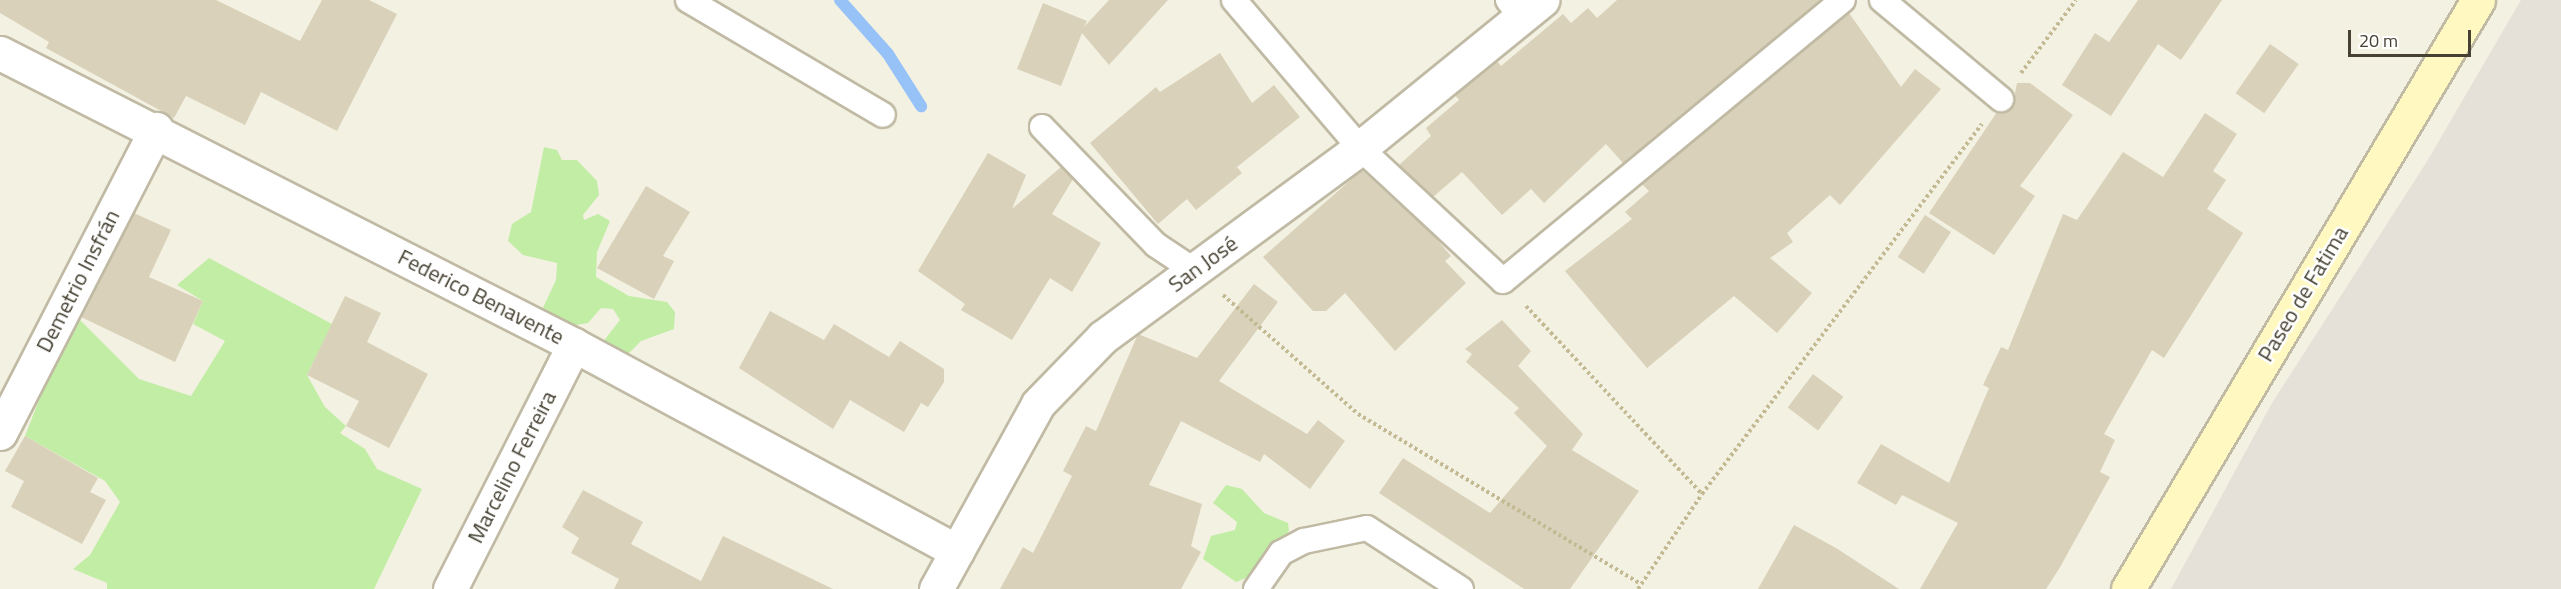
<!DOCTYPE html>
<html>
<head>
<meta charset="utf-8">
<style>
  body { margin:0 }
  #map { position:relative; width:2561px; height:589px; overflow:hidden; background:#f3f1e2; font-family:"Titillium Web",sans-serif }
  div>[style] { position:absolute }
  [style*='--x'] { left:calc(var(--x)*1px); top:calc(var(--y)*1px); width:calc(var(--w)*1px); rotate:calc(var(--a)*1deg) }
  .industrial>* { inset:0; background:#e5e1d8 }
  .green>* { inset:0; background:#c2eda5 }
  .stream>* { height:12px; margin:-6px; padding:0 6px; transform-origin:6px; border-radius:6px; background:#96c2f8 }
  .building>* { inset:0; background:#d9d1b9; transform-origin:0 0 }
  .path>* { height:4px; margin-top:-2px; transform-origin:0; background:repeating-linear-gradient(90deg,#c3b993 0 3px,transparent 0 6px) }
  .roads { filter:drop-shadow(2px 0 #c0baa4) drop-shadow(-2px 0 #c0baa4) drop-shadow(0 2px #c0baa4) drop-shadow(0 -2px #c0baa4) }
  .lane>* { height:24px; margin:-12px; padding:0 12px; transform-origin:12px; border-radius:12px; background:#fff }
  .street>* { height:33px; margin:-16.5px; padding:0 16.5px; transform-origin:16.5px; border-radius:16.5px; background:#fff }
  .secondary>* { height:33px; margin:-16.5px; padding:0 16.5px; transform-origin:16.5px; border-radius:16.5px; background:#fff9c1 }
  span { translate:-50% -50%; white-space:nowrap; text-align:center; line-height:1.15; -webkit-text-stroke:5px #fff; paint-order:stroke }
  .street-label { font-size:22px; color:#464132 }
  .scale { position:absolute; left:2348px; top:30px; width:123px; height:27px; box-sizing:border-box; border:3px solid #464132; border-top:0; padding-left:8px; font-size:18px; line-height:21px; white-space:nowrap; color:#464132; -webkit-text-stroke:4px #fff; paint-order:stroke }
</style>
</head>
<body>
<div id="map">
  <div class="industrial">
    <div style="clip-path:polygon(2521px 0,2561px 0,2561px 589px,2171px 589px,2272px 403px,2426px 163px)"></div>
  </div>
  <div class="green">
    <div style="clip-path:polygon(544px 147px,557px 150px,562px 160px,577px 160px,597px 181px,599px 195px,583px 215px,584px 220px,598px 214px,610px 221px,597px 252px,596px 277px,629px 296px,667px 302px,675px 312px,674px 329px,641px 341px,626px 356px,602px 343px,620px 320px,613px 309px,601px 308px,588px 323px,576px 325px,541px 312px,556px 280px,557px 263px,523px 255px,508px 241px,512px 224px,531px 212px)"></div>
    <div style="clip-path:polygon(209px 258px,332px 324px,307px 375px,325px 407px,346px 426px,340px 433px,365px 449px,377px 469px,422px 489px,374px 589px,107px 589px,107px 583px,73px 569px,90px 555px,120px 502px,105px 481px,25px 436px,73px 313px,139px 379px,191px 396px,225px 341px,193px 324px,203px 301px,177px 285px)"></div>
    <div style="clip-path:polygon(1226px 485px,1242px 489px,1264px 513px,1288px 523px,1289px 531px,1260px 572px,1236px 582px,1203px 559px,1211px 536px,1235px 530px,1237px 522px,1213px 503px)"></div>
  </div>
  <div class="stream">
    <div style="--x:840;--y:0;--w:72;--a:48.4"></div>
    <div style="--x:888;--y:54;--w:62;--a:57.6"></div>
  </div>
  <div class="building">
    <div style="clip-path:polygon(0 0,216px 0,300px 41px,322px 0,369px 0,397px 14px,337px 131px,261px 92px,245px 125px,186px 96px,174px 118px,46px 48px,49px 42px,0 13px)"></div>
    <div style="clip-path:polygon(1109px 0,1168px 0,1109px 65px,1082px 33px,1061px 86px,1017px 69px,1043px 3px,1087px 21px,1084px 27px)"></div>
    <div style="clip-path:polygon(1617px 0,1821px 0,1623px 163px,1606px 144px,1544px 203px,1531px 189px,1502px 215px,1462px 172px,1433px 197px,1399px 165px,1431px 136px,1426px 128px,1459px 100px,1455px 95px,1497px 61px,1501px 66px,1563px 14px,1571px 23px,1588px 8px,1597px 18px)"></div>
    <div style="clip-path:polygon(2138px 0,2222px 0,2181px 60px,2158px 44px,2111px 116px,2062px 85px,2095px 33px,2109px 42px)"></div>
    <div style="clip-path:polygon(1849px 13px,1901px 87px,1915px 69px,1941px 89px,1840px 205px,1830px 195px,1787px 233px,1793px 242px,1770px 258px,1812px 293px,1777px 333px,1734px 296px,1647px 368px,1565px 271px,1632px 219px,1625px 212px,1649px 191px,1642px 184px)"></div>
    <div style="left:2270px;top:44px;width:35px;height:60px;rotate:35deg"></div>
    <div style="clip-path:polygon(1220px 53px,1252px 103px,1274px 85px,1300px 117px,1237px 167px,1242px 173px,1196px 210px,1187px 199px,1158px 224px,1090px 143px,1156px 87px,1160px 92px)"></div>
    <div style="clip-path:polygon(2017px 83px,2030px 83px,2073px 115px,2020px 186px,2035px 196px,1994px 255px,1929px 213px,1997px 112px,2012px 108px)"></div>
    <div style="clip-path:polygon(2205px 113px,2237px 134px,2213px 171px,2226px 180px,2207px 209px,2243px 233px,2164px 358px,2152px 350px,2104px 434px,2115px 440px,2100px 472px,2110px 477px,2059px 569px,2046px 589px,1920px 589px,1958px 523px,1902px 495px,1896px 505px,1857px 483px,1881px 444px,1949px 483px,1989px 388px,1983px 385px,2001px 347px,2008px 350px,2063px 214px,2077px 220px,2123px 152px,2163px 177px)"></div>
    <div style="clip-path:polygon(988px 153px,1026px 175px,1012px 209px,1061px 167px,1073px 179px,1052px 214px,1101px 243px,1072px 292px,1050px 278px,1012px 340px,961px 310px,965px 304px,918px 271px)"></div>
    <div style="clip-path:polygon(1362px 170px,1434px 236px,1451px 256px,1445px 261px,1466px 283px,1395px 351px,1345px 293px,1326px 311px,1313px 311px,1263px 257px)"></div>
    <div style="clip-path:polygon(646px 186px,690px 212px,663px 256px,674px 261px,654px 299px,597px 268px)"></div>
    <div style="clip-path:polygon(134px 213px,171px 230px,149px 277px,203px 301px,175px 362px,81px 317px)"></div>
    <div style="left:1925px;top:215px;width:31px;height:50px;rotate:33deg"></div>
    <div style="clip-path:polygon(1254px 284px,1278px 302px,1219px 381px,1307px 434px,1318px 420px,1345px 441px,1310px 489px,1264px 454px,1260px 462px,1181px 421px,1149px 485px,1202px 504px,1191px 546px,1201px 552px,1181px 589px,1000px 589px,1023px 547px,1033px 553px,1072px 476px,1063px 471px,1086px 426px,1096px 431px,1138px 334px,1197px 358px)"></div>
    <div style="clip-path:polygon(345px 296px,381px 313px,367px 342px,428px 374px,389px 448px,346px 426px,359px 401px,307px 375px)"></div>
    <div style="clip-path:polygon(770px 311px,824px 340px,834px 324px,889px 357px,900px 341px,944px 369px,944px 382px,928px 407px,921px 403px,904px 432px,850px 400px,833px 429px,739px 368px)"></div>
    <div style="clip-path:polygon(1502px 320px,1531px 351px,1518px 366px,1583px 434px,1572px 450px,1639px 491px,1570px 589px,1524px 589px,1379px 493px,1403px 458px,1490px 513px,1547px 446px,1514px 413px,1519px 408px,1466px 362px,1472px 354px,1465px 349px)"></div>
    <div style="left:1813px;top:374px;width:38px;height:42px;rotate:37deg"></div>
    <div style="clip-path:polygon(25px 436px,98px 478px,90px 492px,106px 500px,82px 544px,11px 507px,24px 481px,5px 471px)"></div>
    <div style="clip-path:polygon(583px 490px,643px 522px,631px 544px,701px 581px,723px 536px,833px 589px,614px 589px,619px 579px,571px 553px,579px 538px,562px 527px)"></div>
    <div style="clip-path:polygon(1794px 525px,1836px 548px,1899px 589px,1758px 589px)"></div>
  </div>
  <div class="path">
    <div style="--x:2021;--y:73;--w:91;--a:-53"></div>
    <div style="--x:1223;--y:295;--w:180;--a:41.4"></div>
    <div style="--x:1358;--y:414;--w:330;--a:31"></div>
    <div style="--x:1526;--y:306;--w:258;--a:46.9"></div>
    <div style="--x:1638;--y:589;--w:115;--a:-56"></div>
    <div style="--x:1702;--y:494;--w:464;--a:-52.9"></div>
  </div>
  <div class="roads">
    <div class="lane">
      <div style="--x:688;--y:0;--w:226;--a:30.5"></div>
      <div style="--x:1234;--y:0;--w:194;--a:49.6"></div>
      <div style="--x:1360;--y:148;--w:195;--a:42.9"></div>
      <div style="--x:1503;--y:281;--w:441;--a:-39.6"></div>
      <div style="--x:1508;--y:0;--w:21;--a:53"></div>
      <div style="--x:1882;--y:0;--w:155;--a:39.8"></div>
      <div style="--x:1042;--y:127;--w:164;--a:46"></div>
      <div style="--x:1156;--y:245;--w:47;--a:33.7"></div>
      <div style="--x:1256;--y:589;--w:44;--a:-55.2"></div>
      <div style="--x:1281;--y:553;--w:26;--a:-28"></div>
      <div style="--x:1304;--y:541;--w:64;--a:-11.7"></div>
      <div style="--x:1367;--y:528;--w:112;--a:33"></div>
    </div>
    <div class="street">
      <div style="--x:0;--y:53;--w:644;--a:26.96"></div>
      <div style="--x:574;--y:345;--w:435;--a:28.3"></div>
      <div style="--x:0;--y:433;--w:342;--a:-62.8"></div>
      <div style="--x:450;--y:589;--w:274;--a:-63.1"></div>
      <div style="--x:936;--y:589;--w:211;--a:-61.1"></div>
      <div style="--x:1038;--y:404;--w:93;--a:-45.9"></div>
      <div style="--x:1103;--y:337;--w:319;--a:-36.3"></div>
      <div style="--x:1360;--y:148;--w:235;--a:-39.1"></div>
    </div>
    <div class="secondary">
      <div style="--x:2128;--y:589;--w:685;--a:-59.28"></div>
    </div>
  </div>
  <div class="street-label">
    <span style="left:1203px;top:264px;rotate:-36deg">San José</span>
    <span style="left:78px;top:281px;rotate:-63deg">Demetrio Insfrán</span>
    <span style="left:2303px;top:294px;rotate:-59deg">Paseo de Fatima</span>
    <span style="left:481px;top:297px;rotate:27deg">Federico Benavente</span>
    <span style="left:512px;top:467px;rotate:-63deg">Marcelino Ferreira</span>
  </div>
  <div class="scale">20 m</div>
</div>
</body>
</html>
